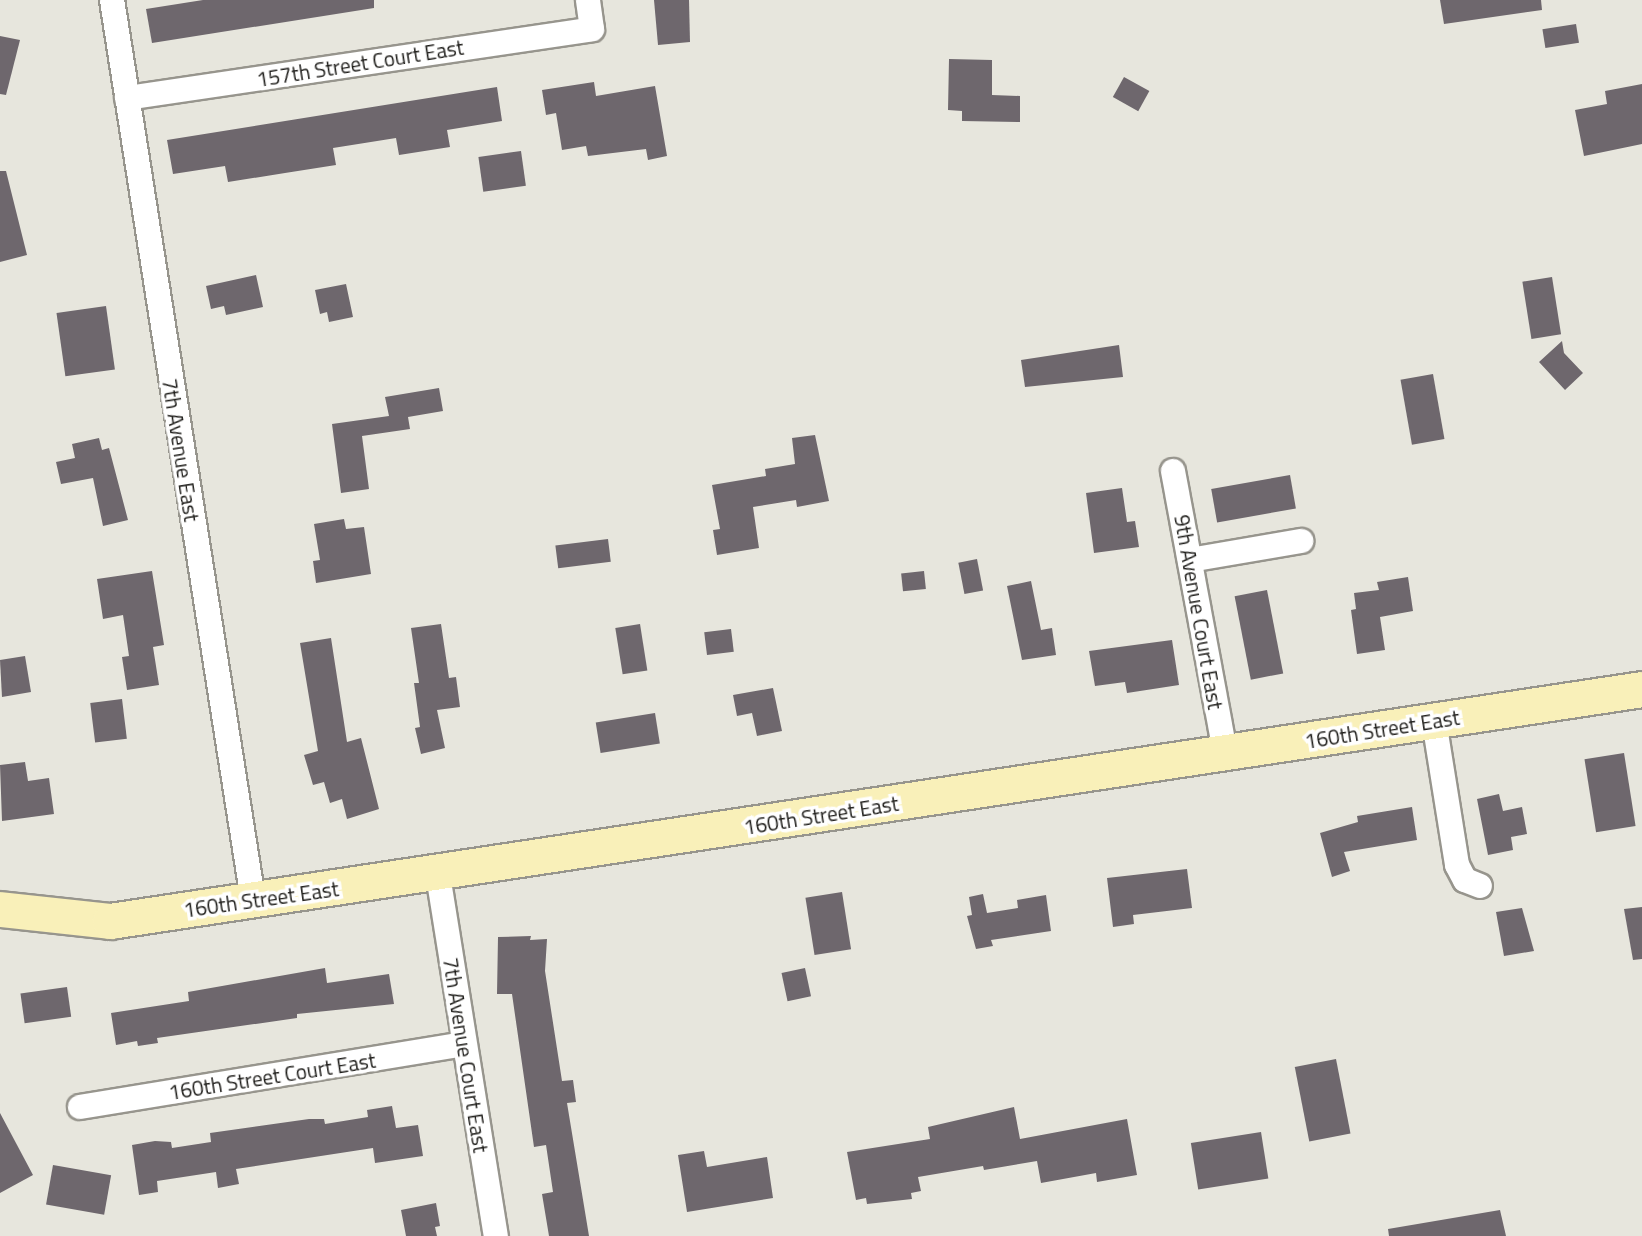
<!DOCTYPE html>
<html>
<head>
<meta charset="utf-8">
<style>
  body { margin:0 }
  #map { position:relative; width:1642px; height:1236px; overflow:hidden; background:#e7e6dd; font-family:"Titillium Web",sans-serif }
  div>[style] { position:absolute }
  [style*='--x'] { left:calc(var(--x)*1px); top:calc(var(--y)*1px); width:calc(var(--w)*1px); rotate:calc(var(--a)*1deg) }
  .building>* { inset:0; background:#6e676d; transform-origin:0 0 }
  .roads { filter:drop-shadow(2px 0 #97958d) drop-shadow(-2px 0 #97958d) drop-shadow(0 2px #97958d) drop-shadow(0 -2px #97958d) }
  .street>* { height:24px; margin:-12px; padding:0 12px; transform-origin:12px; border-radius:12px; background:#fff }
  .secondary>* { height:35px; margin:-17.5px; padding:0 17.5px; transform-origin:17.5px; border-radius:17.5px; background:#f9f0b9 }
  span { translate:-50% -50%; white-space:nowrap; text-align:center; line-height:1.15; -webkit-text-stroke:7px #fff; paint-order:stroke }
  .street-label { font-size:21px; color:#1f1e1b }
</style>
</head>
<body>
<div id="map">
  <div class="building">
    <div style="clip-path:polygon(203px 0,374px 0,374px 8px,152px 43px,146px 9px)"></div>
    <div style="clip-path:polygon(654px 0,689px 0,690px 42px,658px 45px)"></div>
    <div style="clip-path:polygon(1440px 0,1541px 0,1542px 10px,1444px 24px)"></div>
    <div style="left:1576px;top:24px;width:19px;height:34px;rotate:81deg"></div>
    <div style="clip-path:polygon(0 36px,20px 40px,6px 95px,0 94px)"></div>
    <div style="clip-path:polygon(949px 59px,992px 60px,992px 95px,1020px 96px,1020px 122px,962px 121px,962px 111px,948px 110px)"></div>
    <div style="left:1124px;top:77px;width:29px;height:23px;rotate:29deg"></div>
    <div style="clip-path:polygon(594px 82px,596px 96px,655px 86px,667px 156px,648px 160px,646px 149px,588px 156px,586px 146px,562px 150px,556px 113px,546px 115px,542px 90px)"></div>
    <div style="clip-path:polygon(1642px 84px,1642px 144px,1584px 156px,1575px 110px,1607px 104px,1605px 91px)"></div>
    <div style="clip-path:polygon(497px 87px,502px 121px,447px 130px,450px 147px,399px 155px,396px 138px,333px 148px,336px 165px,285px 173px,228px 182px,225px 166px,173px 174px,167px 140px)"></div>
    <div style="left:521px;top:151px;width:35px;height:43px;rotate:82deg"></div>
    <div style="clip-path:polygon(0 171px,6px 171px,27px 255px,0 262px)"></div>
    <div style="clip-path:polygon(256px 275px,263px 307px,226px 315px,224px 306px,211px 309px,206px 286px)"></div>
    <div style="left:1552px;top:277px;width:58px;height:30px;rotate:81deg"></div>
    <div style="clip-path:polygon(346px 284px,353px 317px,329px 322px,327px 312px,320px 314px,315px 290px)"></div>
    <div style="left:106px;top:306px;width:64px;height:50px;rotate:82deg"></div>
    <div style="clip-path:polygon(1562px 341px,1564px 353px,1583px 373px,1565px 390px,1539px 362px)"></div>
    <div style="clip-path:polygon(1119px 345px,1123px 377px,1025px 387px,1021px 360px)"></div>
    <div style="left:1433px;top:374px;width:66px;height:33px;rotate:80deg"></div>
    <div style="clip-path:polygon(439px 388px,443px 411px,408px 417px,410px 429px,362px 436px,369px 489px,341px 493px,332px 424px,389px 416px,385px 397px)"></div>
    <div style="clip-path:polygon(815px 435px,829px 501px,797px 507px,796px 500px,753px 507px,759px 548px,717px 555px,713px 530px,720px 529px,712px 485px,766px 476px,765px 469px,795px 464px,792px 438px)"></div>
    <div style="clip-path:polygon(99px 438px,102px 450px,109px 448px,128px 520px,103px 526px,93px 478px,61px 484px,56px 462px,75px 458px,72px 444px)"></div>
    <div style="left:1290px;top:475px;width:34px;height:80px;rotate:80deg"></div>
    <div style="clip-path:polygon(1122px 488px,1127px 522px,1135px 521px,1139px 547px,1094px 553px,1086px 493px)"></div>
    <div style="clip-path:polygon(344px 519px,346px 529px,364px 527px,371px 574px,316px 583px,313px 561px,320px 560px,314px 524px)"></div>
    <div style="left:608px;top:539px;width:23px;height:53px;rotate:83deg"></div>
    <div style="left:977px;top:559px;width:32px;height:19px;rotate:79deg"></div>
    <div style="clip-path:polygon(152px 571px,164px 645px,153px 647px,159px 685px,127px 690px,122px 657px,129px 656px,123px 615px,103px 619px,97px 579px)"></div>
    <div style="left:924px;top:571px;width:18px;height:23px;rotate:84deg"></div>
    <div style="clip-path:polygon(1408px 577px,1413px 611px,1380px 617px,1385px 650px,1357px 654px,1351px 610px,1356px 609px,1354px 593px,1379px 590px,1377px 582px)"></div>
    <div style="clip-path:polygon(1031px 581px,1041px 630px,1052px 628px,1056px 655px,1022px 660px,1007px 586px)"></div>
    <div style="left:1267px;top:590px;width:85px;height:33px;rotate:79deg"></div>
    <div style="clip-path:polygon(441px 624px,449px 678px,456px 677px,460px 707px,437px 710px,445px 748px,421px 754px,415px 728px,420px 727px,414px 683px,419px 683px,411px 628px)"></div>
    <div style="left:640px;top:624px;width:47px;height:25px;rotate:81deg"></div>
    <div style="left:731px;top:629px;width:23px;height:27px;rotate:83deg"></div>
    <div style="clip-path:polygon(331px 638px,347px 742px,361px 738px,379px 809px,347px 819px,342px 799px,330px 803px,324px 782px,313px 785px,304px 755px,318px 751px,300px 643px)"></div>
    <div style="clip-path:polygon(1172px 640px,1179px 685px,1127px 693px,1125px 682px,1095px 686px,1089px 651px)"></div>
    <div style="clip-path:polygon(25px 656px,31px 692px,2px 697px,0 660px)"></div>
    <div style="clip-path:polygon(773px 688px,782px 731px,757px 736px,752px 713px,737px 716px,733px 695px)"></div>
    <div style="left:122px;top:699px;width:40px;height:32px;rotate:83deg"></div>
    <div style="left:655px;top:713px;width:31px;height:60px;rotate:81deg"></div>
    <div style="left:1624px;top:753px;width:74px;height:40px;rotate:81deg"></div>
    <div style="clip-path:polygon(25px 762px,28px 781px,49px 778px,54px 814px,2px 821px,0 765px)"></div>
    <div style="clip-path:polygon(1499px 794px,1503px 811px,1522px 807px,1527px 834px,1511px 837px,1513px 850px,1488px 855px,1477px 799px)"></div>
    <div style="clip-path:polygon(1412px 807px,1417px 840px,1344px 852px,1350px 871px,1332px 877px,1320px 833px,1358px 822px,1357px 816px)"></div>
    <div style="clip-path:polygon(1187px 869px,1192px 908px,1133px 915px,1134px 924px,1113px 927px,1107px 878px)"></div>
    <div style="left:842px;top:892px;width:58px;height:37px;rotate:81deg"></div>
    <div style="clip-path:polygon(983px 894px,987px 913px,1018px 908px,1017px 900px,1046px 895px,1051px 931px,991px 940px,993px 946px,976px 949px,967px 916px,972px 915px,969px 897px)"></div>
    <div style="clip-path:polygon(1642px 907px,1642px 959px,1633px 960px,1624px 909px)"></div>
    <div style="clip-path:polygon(1522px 908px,1534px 951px,1504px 956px,1496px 912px)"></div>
    <div style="clip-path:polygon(531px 936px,530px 940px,547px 939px,545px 971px,562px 1081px,573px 1080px,576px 1102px,567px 1103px,589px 1236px,549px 1236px,542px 1194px,553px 1192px,546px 1145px,534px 1147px,512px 994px,497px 994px,498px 937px)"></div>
    <div style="clip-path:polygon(325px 968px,327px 983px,389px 974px,394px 1004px,297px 1014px,297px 1018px,157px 1038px,158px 1043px,138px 1046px,137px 1041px,116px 1045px,111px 1013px,189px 1001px,188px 992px)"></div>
    <div style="left:805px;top:968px;width:29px;height:24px;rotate:78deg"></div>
    <div style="left:67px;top:987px;width:30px;height:47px;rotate:82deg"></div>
    <div style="left:1336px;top:1059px;width:76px;height:42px;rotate:79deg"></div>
    <div style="clip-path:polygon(392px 1106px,396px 1128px,418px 1125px,423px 1156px,375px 1163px,373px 1148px,236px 1169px,239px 1184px,218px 1188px,216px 1172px,157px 1181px,158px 1192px,139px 1195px,132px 1145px,155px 1141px,171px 1142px,172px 1148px,211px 1142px,210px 1133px,309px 1119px,324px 1119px,325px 1124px,368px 1117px,367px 1110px)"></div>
    <div style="clip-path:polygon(1014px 1107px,1020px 1139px,1127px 1119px,1137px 1175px,1097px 1182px,1096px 1173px,1041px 1183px,1037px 1161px,984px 1170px,983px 1166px,918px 1177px,921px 1191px,911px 1193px,912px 1199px,867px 1204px,866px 1198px,856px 1200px,847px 1152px,930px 1139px,928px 1127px)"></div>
    <div style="clip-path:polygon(0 1113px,33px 1175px,0 1193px)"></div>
    <div style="left:1261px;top:1132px;width:47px;height:71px;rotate:81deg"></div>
    <div style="clip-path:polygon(704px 1151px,707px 1167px,767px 1157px,773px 1198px,687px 1212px,678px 1155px)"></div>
    <div style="left:53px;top:1165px;width:59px;height:40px;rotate:10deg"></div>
    <div style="clip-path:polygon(436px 1203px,440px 1226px,435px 1227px,437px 1236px,406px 1236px,401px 1210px)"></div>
    <div style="clip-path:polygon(1500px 1210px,1506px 1236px,1389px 1236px,1388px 1229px)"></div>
  </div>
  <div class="roads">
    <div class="street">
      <div style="--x:112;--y:0;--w:910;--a:81.09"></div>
      <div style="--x:127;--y:98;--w:470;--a:-8.4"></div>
      <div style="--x:592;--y:29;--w:29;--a:-98"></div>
      <div style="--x:1173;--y:471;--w:286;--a:79.5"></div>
      <div style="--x:1190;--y:560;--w:113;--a:-9.7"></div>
      <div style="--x:1434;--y:721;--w:146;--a:80.9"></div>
      <div style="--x:1457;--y:865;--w:17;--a:62"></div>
      <div style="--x:1465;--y:880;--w:16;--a:22"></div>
      <div style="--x:438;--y:875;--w:366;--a:80.9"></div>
      <div style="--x:80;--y:1107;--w:389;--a:-9.3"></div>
    </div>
    <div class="secondary">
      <div style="--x:0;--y:909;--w:111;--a:6.2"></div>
      <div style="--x:110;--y:921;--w:1549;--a:-8.61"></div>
    </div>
  </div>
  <div class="street-label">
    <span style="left:360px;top:63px;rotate:-9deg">157th Street Court East</span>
    <span style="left:181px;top:450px;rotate:81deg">7th Avenue East</span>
    <span style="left:1199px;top:612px;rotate:80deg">9th Avenue Court East</span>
    <span style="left:1382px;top:729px;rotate:-9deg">160th Street East</span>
    <span style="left:821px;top:815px;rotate:-9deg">160th Street East</span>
    <span style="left:261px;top:899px;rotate:-8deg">160th Street East</span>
    <span style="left:466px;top:1055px;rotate:81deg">7th Avenue Court East</span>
    <span style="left:272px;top:1076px;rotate:-9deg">160th Street Court East</span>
  </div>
</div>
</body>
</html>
